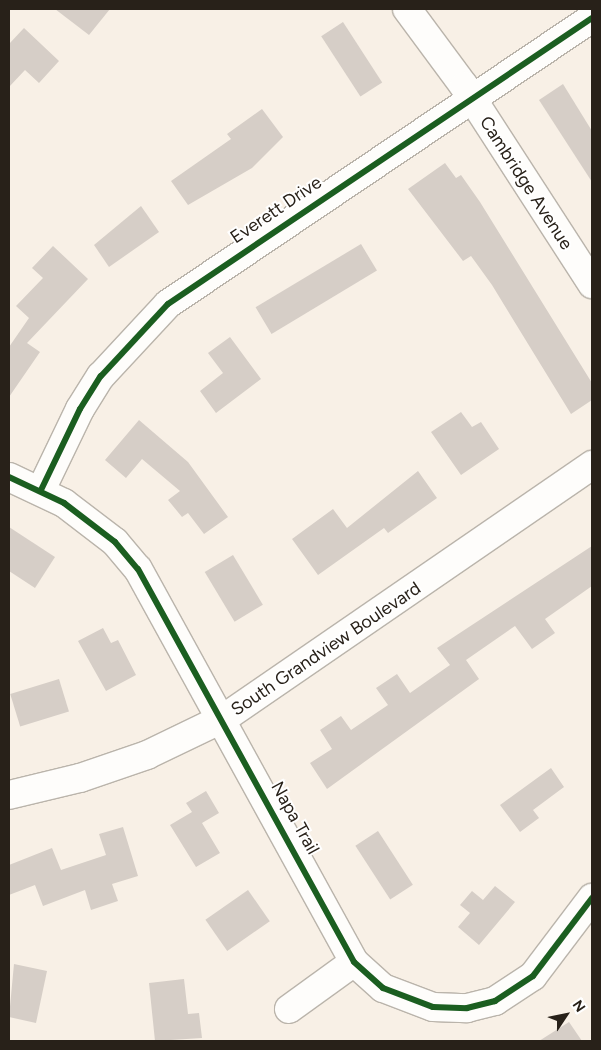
<!DOCTYPE html>
<html>
<head>
<meta charset="utf-8">
<style>
  body { margin:0 }
  #map { position:relative; width:601px; height:1050px; overflow:hidden; background:#f8f0e6; font-family:Figtree,sans-serif }
  div>[style] { position:absolute }
  [style*='--x'] { left:calc(var(--x)*1px); top:calc(var(--y)*1px); width:calc(var(--w)*1px); rotate:calc(var(--a)*1deg) }
  .building>* { inset:0; background:#d6cec7; transform-origin:0 0 }
  .roads { filter:drop-shadow(1px 0 #bab4ab) drop-shadow(-1px 0 #bab4ab) drop-shadow(0 1px #bab4ab) drop-shadow(0 -1px #bab4ab) }
  .minor>* { height:28px; margin:-14px; padding:0 14px; transform-origin:14px; border-radius:14px; background:#fefdfb }
  .cycleway>* { height:6px; margin:-3px; padding:0 3px; transform-origin:3px; border-radius:3px; background:#1b5e20 }
  span { translate:-50% -50%; white-space:nowrap; text-align:center; line-height:1.15; -webkit-text-stroke:4px #fff; paint-order:stroke }
  .street-label { font-size:18px; color:#282119 }
  .frame { position:absolute; inset:0; border:10px solid #282119; pointer-events:none }
  .north { position:absolute; left:541px; top:990px; width:50px; height:50px; -webkit-text-stroke:4px #fff; paint-order:stroke; rotate:56deg; font-size:14px; font-weight:700; line-height:20px; text-align:center; color:#282119 }
  .north::after { content:''; display:block; margin:auto; width:18px; height:22px; background:#282119; clip-path:polygon(50% 0,100% 100%,50% 72%,0 100%) }
</style>
</head>
<body>
<div id="map">
  <div class="building">
    <div style="clip-path:polygon(55px 9px,110px 9px,89px 35px)"></div>
    <div style="left:343px;top:22px;width:72px;height:26px;rotate:57deg"></div>
    <div style="clip-path:polygon(24px 28px,59px 61px,39px 83px,25px 70px,9px 87px,9px 44px)"></div>
    <div style="clip-path:polygon(563px 84px,592px 131px,592px 182px,539px 100px)"></div>
    <div style="clip-path:polygon(262px 109px,283px 137px,252px 168px,188px 205px,171px 181px,231px 139px,227px 134px)"></div>
    <div style="clip-path:polygon(445px 163px,456px 178px,461px 175px,480px 202px,592px 383px,592px 400px,571px 414px,492px 285px,471px 256px,463px 261px,408px 189px)"></div>
    <div style="clip-path:polygon(141px 206px,159px 232px,109px 267px,94px 245px)"></div>
    <div style="left:361px;top:244px;width:31px;height:123px;rotate:59deg"></div>
    <div style="clip-path:polygon(53px 246px,88px 279px,27px 343px,40px 352px,9px 397px,9px 347px,29px 318px,16px 306px,43px 278px,32px 268px)"></div>
    <div style="clip-path:polygon(230px 337px,261px 379px,216px 413px,200px 391px,223px 373px,208px 353px)"></div>
    <div style="clip-path:polygon(461px 412px,472px 427px,481px 422px,499px 449px,461px 475px,431px 432px)"></div>
    <div style="clip-path:polygon(139px 420px,188px 462px,228px 517px,204px 534px,188px 513px,182px 517px,168px 500px,180px 491px,142px 459px,126px 478px,105px 460px)"></div>
    <div style="clip-path:polygon(418px 471px,437px 498px,388px 533px,384px 528px,318px 575px,292px 539px,333px 509px,347px 528px)"></div>
    <div style="clip-path:polygon(9px 527px,55px 557px,35px 588px,9px 571px)"></div>
    <div style="clip-path:polygon(592px 546px,592px 586px,545px 619px,555px 633px,532px 649px,515px 626px,466px 660px,479px 679px,327px 789px,310px 763px,332px 749px,320px 730px,341px 716px,351px 730px,388px 705px,376px 688px,397px 674px,410px 693px,450px 665px,437px 648px)"></div>
    <div style="left:233px;top:555px;width:58px;height:33px;rotate:59deg"></div>
    <div style="clip-path:polygon(103px 628px,111px 643px,118px 640px,136px 675px,106px 691px,78px 641px)"></div>
    <div style="left:59px;top:679px;width:34px;height:51px;rotate:73deg"></div>
    <div style="clip-path:polygon(551px 768px,564px 787px,533px 810px,539px 818px,520px 832px,500px 805px)"></div>
    <div style="clip-path:polygon(206px 791px,219px 813px,202px 823px,220px 853px,196px 867px,170px 825px,192px 812px,186px 803px)"></div>
    <div style="clip-path:polygon(123px 827px,138px 876px,112px 884px,118px 901px,91px 910px,85px 890px,43px 906px,35px 885px,9px 895px,9px 865px,52px 848px,61px 870px,106px 855px,99px 834px)"></div>
    <div style="left:378px;top:831px;width:64px;height:27px;rotate:57deg"></div>
    <div style="clip-path:polygon(495px 886px,515px 902px,479px 945px,458px 927px,470px 913px,460px 905px,472px 891px,483px 900px)"></div>
    <div style="left:248px;top:890px;width:38px;height:52px;rotate:55deg"></div>
    <div style="clip-path:polygon(14px 964px,47px 971px,36px 1023px,9px 1017px)"></div>
    <div style="clip-path:polygon(184px 979px,188px 1014px,199px 1013px,202px 1038px,155px 1041px,149px 983px)"></div>
    <div style="clip-path:polygon(569px 1022px,582px 1041px,539px 1041px)"></div>
  </div>
  <div class="roads">
    <div class="minor">
      <div style="--x:407;--y:9;--w:96;--a:53.5"></div>
      <div style="--x:464;--y:86;--w:236;--a:57.1"></div>
      <div style="--x:9;--y:477;--w:61;--a:25.3"></div>
      <div style="--x:64;--y:503;--w:64;--a:37.4"></div>
      <div style="--x:115;--y:542;--w:35;--a:50"></div>
      <div style="--x:138;--y:569;--w:448;--a:61.2"></div>
      <div style="--x:354;--y:962;--w:39;--a:42"></div>
      <div style="--x:383;--y:988;--w:53;--a:20.8"></div>
      <div style="--x:433;--y:1007;--w:34;--a:2"></div>
      <div style="--x:467;--y:1008;--w:29;--a:-14"></div>
      <div style="--x:495;--y:1001;--w:45;--a:-33.3"></div>
      <div style="--x:533;--y:976;--w:98;--a:-52.9"></div>
      <div style="--x:41;--y:490;--w:90;--a:-64.3"></div>
      <div style="--x:80;--y:409;--w:39;--a:-58"></div>
      <div style="--x:101;--y:376;--w:98;--a:-47.1"></div>
      <div style="--x:168;--y:304;--w:511;--a:-34"></div>
      <div style="--x:9;--y:795;--w:73;--a:-13.5"></div>
      <div style="--x:80;--y:778;--w:71;--a:-18.9"></div>
      <div style="--x:147;--y:755;--w:85;--a:-25.7"></div>
      <div style="--x:224;--y:718;--w:447;--a:-34.5"></div>
      <div style="--x:289;--y:1009;--w:80;--a:-35.9"></div>
    </div>
  </div>
  <div class="cycleway">
    <div style="--x:9;--y:477;--w:61;--a:25.3"></div>
    <div style="--x:64;--y:503;--w:64;--a:37.4"></div>
    <div style="--x:115;--y:542;--w:35;--a:50"></div>
    <div style="--x:138;--y:569;--w:448;--a:61.2"></div>
    <div style="--x:354;--y:962;--w:39;--a:42"></div>
    <div style="--x:383;--y:988;--w:53;--a:20.8"></div>
    <div style="--x:433;--y:1007;--w:34;--a:2"></div>
    <div style="--x:467;--y:1008;--w:29;--a:-14"></div>
    <div style="--x:495;--y:1001;--w:45;--a:-33.3"></div>
    <div style="--x:533;--y:976;--w:98;--a:-52.9"></div>
    <div style="--x:41;--y:490;--w:90;--a:-64.3"></div>
    <div style="--x:80;--y:409;--w:39;--a:-58"></div>
    <div style="--x:101;--y:376;--w:98;--a:-47.1"></div>
    <div style="--x:168;--y:304;--w:511;--a:-34"></div>
  </div>
  <div class="street-label">
    <span style="left:526px;top:183px;rotate:57deg">Cambridge Avenue</span>
    <span style="left:276px;top:210px;rotate:-34deg">Everett Drive</span>
    <span style="left:326px;top:649px;rotate:-34deg">South Grandview Boulevard</span>
    <span style="left:295px;top:818px;rotate:61deg">Napa Trail</span>
  </div>
  <div class="frame"></div>
  <div class="north">N</div>
</div>
</body>
</html>
